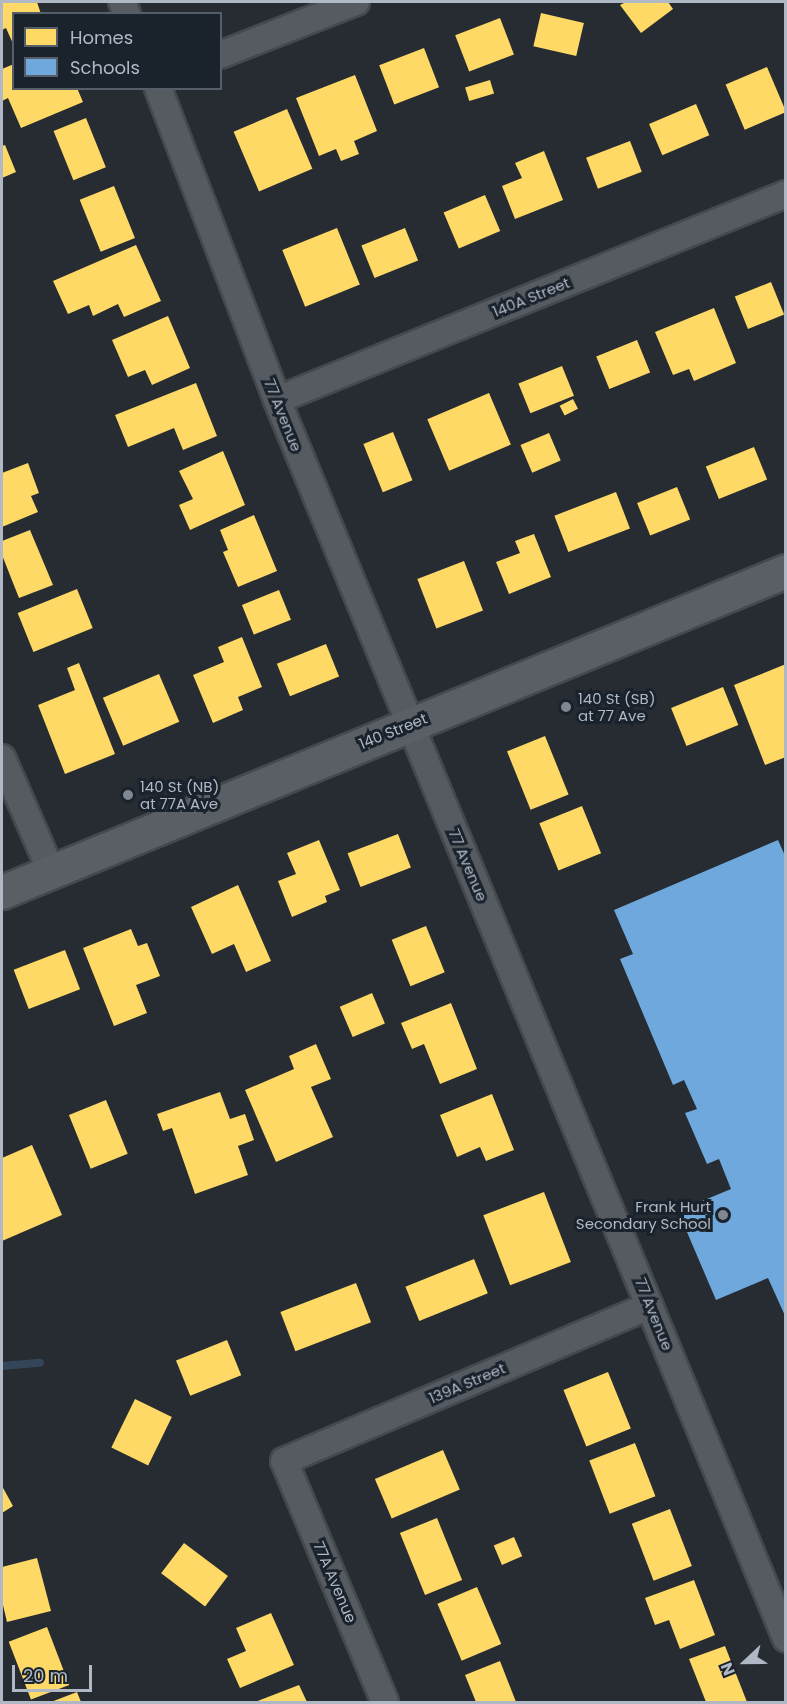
<!DOCTYPE html>
<html>
<head>
<meta charset="utf-8">
<style>
  body { margin:0 }
  #map { position:relative; width:787px; height:1704px; overflow:hidden; background:#262c32; font-family:Poppins,sans-serif }
  div>[style] { position:absolute }
  [style*='--x'] { left:calc(var(--x)*1px); top:calc(var(--y)*1px); width:calc(var(--w)*1px); rotate:calc(var(--a)*1deg) }
  .homes>* { inset:0; background:#ffd966; transform-origin:0 0 }
  .schools>* { inset:0; background:#6fa8dc }
  .stream>* { height:8px; margin:-4px; padding:0 4px; transform-origin:4px; border-radius:4px; background:#34455a }
  .roads { filter:drop-shadow(2px 0 #44494e) drop-shadow(-2px 0 #44494e) drop-shadow(0 2px #44494e) drop-shadow(0 -2px #44494e) }
  .street>* { height:26px; margin:-13px; padding:0 13px; transform-origin:13px; border-radius:13px; background:#565a61 }
  .secondary>* { height:33px; margin:-16.5px; padding:0 16.5px; transform-origin:16.5px; border-radius:16.5px; background:#5a5e65 }
  .dots>* { width:16px; height:16px; translate:-50% -50%; box-sizing:border-box; border:3px solid #1a222c; border-radius:50% }
  span { translate:-50% -50%; white-space:nowrap; text-align:center; line-height:1.15; -webkit-text-stroke:6px #1a222c; paint-order:stroke }
  .street-label { font-size:15px; color:#afb8c4 }
  .poi-label { font-size:15px; color:#afb8c4 }
  .left { translate:0 -50%; text-align:left }
  .right { translate:-100% -50%; text-align:right }
  .frame { position:absolute; inset:0; border:3px solid #afb8c4; pointer-events:none }
  .legend { position:absolute; left:12px; top:12px; width:210px; height:78px; box-sizing:border-box; background:#1a222c; border:2px solid #565e69; margin:0; padding:8px 10px; list-style:none; font-size:18px; color:#afb8c4 }
  .legend li { display:flex; align-items:center; gap:12px; height:30px }
  .legend b { width:30px; border:2px solid #565e69 }
  .north { position:absolute; left:715px; top:1632px; width:60px; height:60px; -webkit-text-stroke:4px #1a222c; paint-order:stroke; rotate:248deg; font-size:16px; font-weight:700; line-height:24px; text-align:center; color:#afb8c4 }
  .north::after { content:''; display:block; margin:auto; width:21px; height:27px; background:#afb8c4; clip-path:polygon(50% 0,100% 100%,50% 72%,0 100%) }
  .scale { position:absolute; left:12px; top:1665px; width:80px; height:27px; box-sizing:border-box; border:3px solid #afb8c4; border-top:0; padding-left:8px; font-size:18px; line-height:21px; white-space:nowrap; color:#afb8c4; -webkit-text-stroke:4px #1a222c; paint-order:stroke }
</style>
</head>
<body>
<div id="map">
  <div class="homes">
    <div style="clip-path:polygon(2px 2px,37px 2px,41px 14px,14px 14px,14px 46px,6px 28px,2px 30px)"></div>
    <div style="clip-path:polygon(626px 2px,668px 2px,673px 9px,641px 33px,620px 5px)"></div>
    <div style="left:541px;top:13px;width:44px;height:34px;rotate:13deg"></div>
    <div style="left:500px;top:18px;width:39px;height:48px;rotate:69deg"></div>
    <div style="left:424px;top:48px;width:42px;height:48px;rotate:69deg"></div>
    <div style="clip-path:polygon(14px 64px,14px 88px,77px 88px,83px 102px,21px 128px,8px 98px,2px 101px,2px 69px)"></div>
    <div style="left:767px;top:67px;width:49px;height:45px;rotate:67deg"></div>
    <div style="clip-path:polygon(355px 75px,377px 131px,354px 141px,359px 154px,341px 161px,336px 149px,319px 156px,296px 98px)"></div>
    <div style="left:490px;top:80px;width:14px;height:26px;rotate:73deg"></div>
    <div style="left:696px;top:104px;width:34px;height:51px;rotate:67deg"></div>
    <div style="left:287px;top:109px;width:65px;height:58px;rotate:67deg"></div>
    <div style="left:86px;top:118px;width:53px;height:35px;rotate:68deg"></div>
    <div style="left:630px;top:141px;width:33px;height:47px;rotate:69deg"></div>
    <div style="clip-path:polygon(5px 145px,16px 172px,2px 178px,2px 146px)"></div>
    <div style="clip-path:polygon(544px 151px,563px 200px,515px 219px,502px 186px,522px 178px,515px 163px)"></div>
    <div style="left:114px;top:186px;width:56px;height:37px;rotate:68deg"></div>
    <div style="left:485px;top:195px;width:39px;height:45px;rotate:67deg"></div>
    <div style="left:337px;top:228px;width:61px;height:59px;rotate:68deg"></div>
    <div style="left:405px;top:228px;width:35px;height:47px;rotate:68deg"></div>
    <div style="clip-path:polygon(136px 245px,161px 301px,124px 317px,118px 304px,93px 316px,89px 305px,68px 314px,53px 281px)"></div>
    <div style="left:771px;top:282px;width:35px;height:39px;rotate:68deg"></div>
    <div style="clip-path:polygon(714px 308px,736px 363px,694px 381px,689px 369px,673px 375px,655px 332px)"></div>
    <div style="clip-path:polygon(168px 316px,190px 368px,152px 385px,145px 370px,128px 377px,112px 340px)"></div>
    <div style="left:637px;top:340px;width:35px;height:44px;rotate:68deg"></div>
    <div style="left:562px;top:366px;width:32px;height:47px;rotate:68deg"></div>
    <div style="clip-path:polygon(196px 383px,217px 436px,183px 450px,174px 428px,128px 447px,115px 415px)"></div>
    <div style="left:489px;top:393px;width:56px;height:67px;rotate:67deg"></div>
    <div style="left:573px;top:399px;width:11px;height:15px;rotate:63deg"></div>
    <div style="left:393px;top:432px;width:52px;height:32px;rotate:68deg"></div>
    <div style="left:549px;top:433px;width:30px;height:31px;rotate:67deg"></div>
    <div style="left:754px;top:447px;width:35px;height:52px;rotate:68deg"></div>
    <div style="clip-path:polygon(223px 451px,245px 505px,190px 530px,179px 505px,193px 499px,179px 471px)"></div>
    <div style="clip-path:polygon(28px 463px,39px 493px,31px 496px,38px 512px,2px 527px,2px 473px)"></div>
    <div style="left:677px;top:487px;width:35px;height:43px;rotate:68deg"></div>
    <div style="left:616px;top:492px;width:39px;height:66px;rotate:69deg"></div>
    <div style="clip-path:polygon(254px 515px,277px 571px,238px 587px,223px 552px,228px 550px,220px 530px)"></div>
    <div style="clip-path:polygon(30px 530px,53px 585px,19px 598px,2px 555px,2px 541px)"></div>
    <div style="clip-path:polygon(534px 534px,551px 577px,509px 594px,496px 562px,520px 553px,515px 541px)"></div>
    <div style="left:464px;top:561px;width:53px;height:50px;rotate:69deg"></div>
    <div style="left:77px;top:589px;width:42px;height:64px;rotate:68deg"></div>
    <div style="left:279px;top:590px;width:32px;height:40px;rotate:68deg"></div>
    <div style="clip-path:polygon(242px 637px,262px 687px,238px 697px,243px 710px,213px 723px,193px 675px,224px 662px,218px 647px)"></div>
    <div style="left:326px;top:644px;width:35px;height:53px;rotate:68deg"></div>
    <div style="clip-path:polygon(79px 663px,115px 754px,65px 774px,38px 705px,75px 690px,67px 668px)"></div>
    <div style="clip-path:polygon(786px 664px,786px 757px,765px 765px,734px 685px)"></div>
    <div style="left:159px;top:674px;width:52px;height:61px;rotate:67deg"></div>
    <div style="left:723px;top:687px;width:41px;height:56px;rotate:68deg"></div>
    <div style="left:545px;top:736px;width:63px;height:41px;rotate:68deg"></div>
    <div style="left:582px;top:806px;width:51px;height:46px;rotate:68deg"></div>
    <div style="left:398px;top:834px;width:36px;height:54px;rotate:69deg"></div>
    <div style="clip-path:polygon(319px 840px,340px 890px,325px 896px,327px 902px,292px 917px,278px 881px,296px 874px,287px 853px)"></div>
    <div style="clip-path:polygon(238px 885px,271px 961px,246px 972px,234px 944px,212px 954px,191px 907px)"></div>
    <div style="left:426px;top:926px;width:50px;height:37px;rotate:68deg"></div>
    <div style="clip-path:polygon(131px 929px,138px 946px,147px 943px,160px 976px,136px 985px,147px 1013px,114px 1026px,83px 948px)"></div>
    <div style="left:65px;top:950px;width:42px;height:55px;rotate:69deg"></div>
    <div style="left:372px;top:993px;width:33px;height:35px;rotate:67deg"></div>
    <div style="clip-path:polygon(451px 1003px,477px 1069px,440px 1084px,424px 1044px,412px 1049px,401px 1023px)"></div>
    <div style="clip-path:polygon(316px 1044px,331px 1079px,311px 1087px,333px 1137px,276px 1162px,245px 1090px,294px 1069px,289px 1056px)"></div>
    <div style="clip-path:polygon(220px 1092px,230px 1119px,245px 1114px,254px 1140px,238px 1146px,248px 1175px,195px 1194px,172px 1128px,163px 1131px,157px 1114px)"></div>
    <div style="clip-path:polygon(492px 1094px,514px 1150px,486px 1161px,480px 1147px,457px 1157px,440px 1115px)"></div>
    <div style="left:106px;top:1100px;width:58px;height:40px;rotate:68deg"></div>
    <div style="clip-path:polygon(32px 1145px,62px 1215px,2px 1241px,2px 1158px)"></div>
    <div style="left:544px;top:1192px;width:75px;height:65px;rotate:69deg"></div>
    <div style="left:474px;top:1259px;width:37px;height:74px;rotate:68deg"></div>
    <div style="left:356px;top:1283px;width:42px;height:81px;rotate:69deg"></div>
    <div style="left:227px;top:1340px;width:38px;height:55px;rotate:68deg"></div>
    <div style="left:608px;top:1372px;width:61px;height:48px;rotate:68deg"></div>
    <div style="left:135px;top:1399px;width:41px;height:54px;rotate:26deg"></div>
    <div style="left:635px;top:1443px;width:57px;height:49px;rotate:69deg"></div>
    <div style="left:443px;top:1450px;width:43px;height:74px;rotate:67deg"></div>
    <div style="clip-path:polygon(2px 1486px,13px 1506px,2px 1513px)"></div>
    <div style="left:670px;top:1509px;width:61px;height:41px;rotate:69deg"></div>
    <div style="left:437px;top:1518px;width:67px;height:40px;rotate:68deg"></div>
    <div style="left:514px;top:1537px;width:21px;height:22px;rotate:67deg"></div>
    <div style="left:184px;top:1543px;width:55px;height:38px;rotate:37deg"></div>
    <div style="clip-path:polygon(37px 1558px,51px 1611px,7px 1622px,2px 1601px,2px 1567px)"></div>
    <div style="clip-path:polygon(694px 1580px,715px 1635px,680px 1649px,669px 1620px,655px 1625px,645px 1598px)"></div>
    <div style="left:477px;top:1587px;width:62px;height:43px;rotate:67deg"></div>
    <div style="clip-path:polygon(271px 1613px,294px 1665px,240px 1688px,227px 1659px,246px 1651px,236px 1628px)"></div>
    <div style="left:47px;top:1627px;width:62px;height:41px;rotate:69deg"></div>
    <div style="clip-path:polygon(725px 1646px,747px 1702px,706px 1702px,689px 1659px)"></div>
    <div style="clip-path:polygon(500px 1661px,516px 1702px,476px 1702px,465px 1675px)"></div>
    <div style="clip-path:polygon(299px 1685px,307px 1702px,255px 1702px)"></div>
    <div style="clip-path:polygon(77px 1692px,81px 1702px,51px 1702px)"></div>
  </div>
  <div class="schools">
    <div style="clip-path:polygon(778px 840px,786px 858px,786px 1318px,768px 1278px,716px 1300px,678px 1211px,731px 1189px,719px 1159px,707px 1164px,685px 1113px,697px 1109px,684px 1080px,673px 1085px,620px 959px,633px 954px,614px 910px)"></div>
  </div>
  <div class="stream">
    <div style="--x:2;--y:1366;--w:38;--a:-5"></div>
  </div>
  <div class="roads">
    <div class="street">
      <div style="--x:122;--y:2;--w:13;--a:67"></div>
      <div style="--x:220;--y:55;--w:146;--a:-21.3"></div>
      <div style="--x:158;--y:88;--w:334;--a:69.1"></div>
      <div style="--x:277;--y:400;--w:1339;--a:67.65"></div>
      <div style="--x:277;--y:400;--w:549;--a:-22.03"></div>
      <div style="--x:2;--y:758;--w:123;--a:66.6"></div>
      <div style="--x:385;--y:1702;--w:261;--a:-112.7"></div>
      <div style="--x:284;--y:1461;--w:397;--a:-23"></div>
    </div>
    <div class="secondary">
      <div style="--x:2;--y:892;--w:847;--a:-22.27"></div>
    </div>
  </div>
  <div class="dots">
    <div style="left:566px;top:707px;background:#7f8791"></div>
    <div style="left:128px;top:795px;background:#7f8791"></div>
    <div style="left:723px;top:1215px;background:#7f8791"></div>
  </div>
  <div class="street-label">
    <span style="left:531px;top:297px;rotate:-22deg">140A Street</span>
    <span style="left:283px;top:415px;rotate:68deg">77 Avenue</span>
    <span style="left:393px;top:731px;rotate:-22deg">140 Street</span>
    <span style="left:468px;top:865px;rotate:67deg">77 Avenue</span>
    <span style="left:654px;top:1314px;rotate:68deg">77 Avenue</span>
    <span style="left:467px;top:1383px;rotate:-23deg">139A Street</span>
    <span style="left:335px;top:1582px;rotate:67deg">77A Avenue</span>
  </div>
  <div class="poi-label">
    <span class="left" style="left:578px;top:707px">140 St (SB)<br>at 77 Ave</span>
    <span class="left" style="left:140px;top:795px">140 St (NB)<br>at 77A Ave</span>
    <span class="right" style="left:711px;top:1215px">Frank Hurt<br>Secondary School</span>
  </div>
  <div class="frame"></div>
  <ul class="legend">
  <li><b style="height:16px;background:#ffd966"></b>Homes</li>
  <li><b style="height:16px;background:#6fa8dc"></b>Schools</li>
  </ul>
  <div class="north">N</div>
  <div class="scale">20 m</div>
</div>
</body>
</html>
